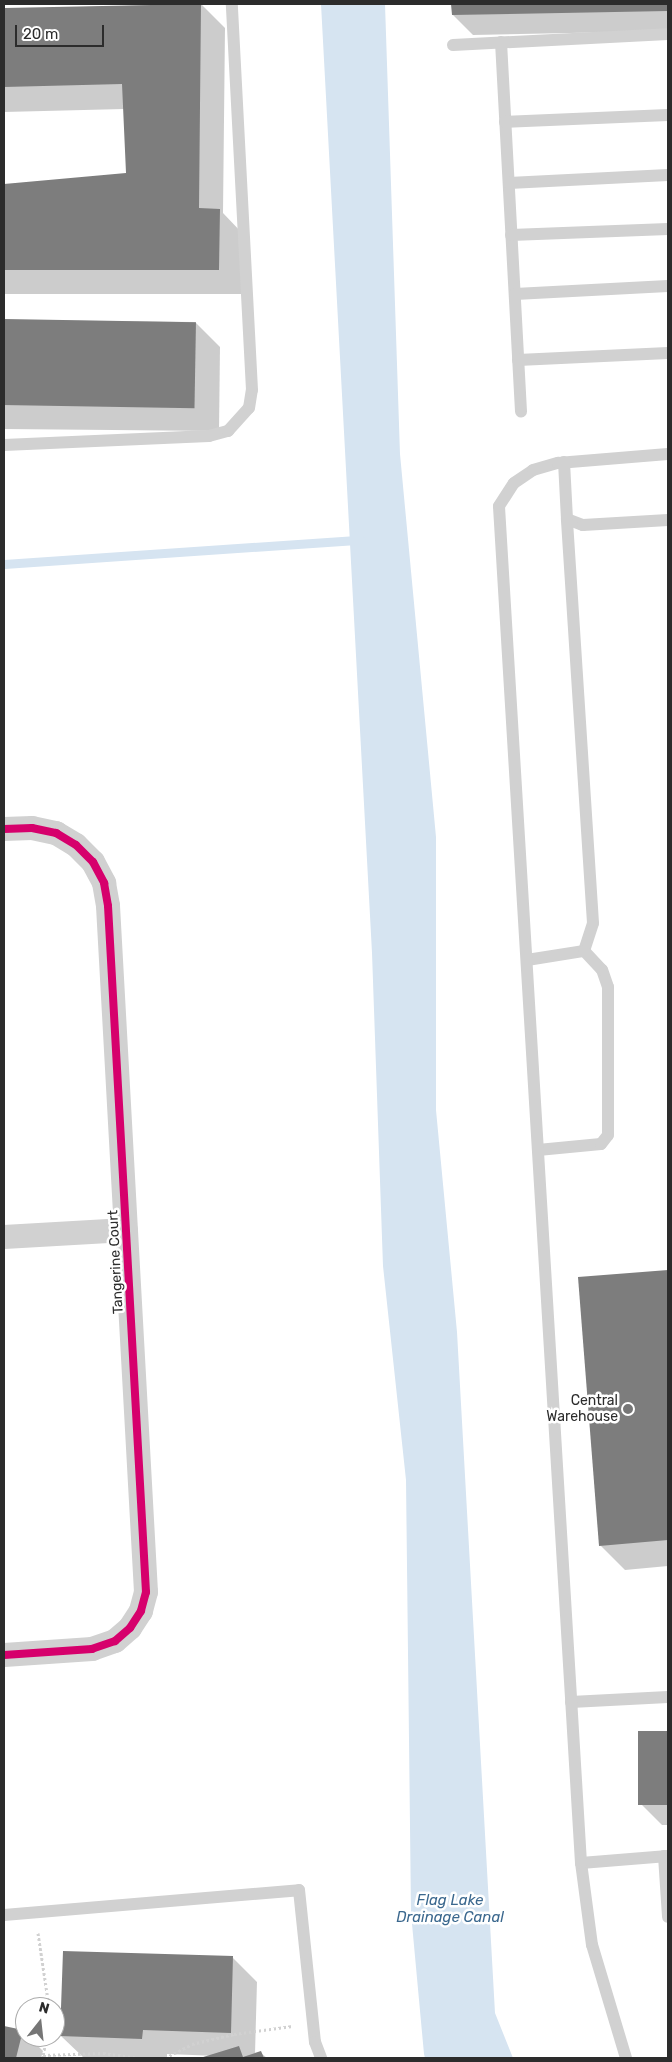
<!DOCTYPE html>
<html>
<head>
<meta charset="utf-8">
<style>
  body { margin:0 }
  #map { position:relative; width:672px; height:2062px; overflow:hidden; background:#fff; font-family:Rubik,sans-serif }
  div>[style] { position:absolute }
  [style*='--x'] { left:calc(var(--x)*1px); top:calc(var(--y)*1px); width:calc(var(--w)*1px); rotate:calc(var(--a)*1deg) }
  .water>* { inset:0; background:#d6e4f1 }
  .shadow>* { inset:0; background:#0003 }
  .stream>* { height:9px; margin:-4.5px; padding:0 4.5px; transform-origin:4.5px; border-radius:4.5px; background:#d6e4f1 }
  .building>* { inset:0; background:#7d7d7d; transform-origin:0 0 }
  .path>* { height:3px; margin-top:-1.5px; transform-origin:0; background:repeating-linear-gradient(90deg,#d1d1d1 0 2.5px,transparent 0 5px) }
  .service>* { height:12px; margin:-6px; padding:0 6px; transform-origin:6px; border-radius:6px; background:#d1d1d1 }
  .minor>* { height:24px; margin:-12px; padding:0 12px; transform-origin:12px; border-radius:12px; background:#d1d1d1 }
  .cycleway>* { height:8px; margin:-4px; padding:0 4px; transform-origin:4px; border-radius:4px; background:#d6006c }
  .dots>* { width:14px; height:14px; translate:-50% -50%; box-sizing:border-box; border:2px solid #fff; border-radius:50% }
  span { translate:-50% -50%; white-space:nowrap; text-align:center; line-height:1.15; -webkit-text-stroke:5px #fff; paint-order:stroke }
  .street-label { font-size:14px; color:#2c2c2c }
  .poi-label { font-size:14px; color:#2c2c2c }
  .right { translate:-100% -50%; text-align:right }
  .water-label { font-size:15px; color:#3b688e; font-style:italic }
  .frame { position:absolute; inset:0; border:5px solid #2c2c2c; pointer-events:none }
  .north { position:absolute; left:15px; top:1997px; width:50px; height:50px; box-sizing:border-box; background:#fff; border:1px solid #ababab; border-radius:50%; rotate:16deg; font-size:14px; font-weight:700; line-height:20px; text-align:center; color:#2c2c2c }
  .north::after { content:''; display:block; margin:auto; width:18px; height:22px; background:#767676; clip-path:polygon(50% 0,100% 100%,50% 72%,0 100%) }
  .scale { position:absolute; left:15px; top:25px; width:89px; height:22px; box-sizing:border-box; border:2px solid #2c2c2c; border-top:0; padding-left:6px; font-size:15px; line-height:18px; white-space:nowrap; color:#2c2c2c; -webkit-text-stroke:4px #fff; paint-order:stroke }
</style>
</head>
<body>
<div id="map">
  <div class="water">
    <div style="clip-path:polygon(321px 4px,385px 4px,400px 454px,436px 837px,436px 1110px,457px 1332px,495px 2013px,513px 2058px,425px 2058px,424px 2054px,411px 1913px,406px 1480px,383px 1266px,372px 953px)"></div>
  </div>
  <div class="shadow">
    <div style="clip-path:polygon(201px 4px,225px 28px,223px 213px,244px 235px,244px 294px,4px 294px,4px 185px,127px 174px,124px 109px,4px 112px,4px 9px)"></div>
    <div style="clip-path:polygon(453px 4px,668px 4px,668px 31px,473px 35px,453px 15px)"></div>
    <div style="clip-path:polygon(4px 320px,195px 322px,220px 347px,219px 431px,4px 429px)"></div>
    <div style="clip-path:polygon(668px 1271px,668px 1566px,625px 1570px,600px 1545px,579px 1278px)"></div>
    <div style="clip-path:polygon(668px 1732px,668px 1825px,662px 1825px,642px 1805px,639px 1734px)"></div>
    <div style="clip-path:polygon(233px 1958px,257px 1982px,255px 2054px,261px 2053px,267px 2058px,167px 2054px,167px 2058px,84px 2058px,61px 2036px)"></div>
    <div style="clip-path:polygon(4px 2027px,23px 2031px,43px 2051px,41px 2058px,4px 2058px)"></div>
  </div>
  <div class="stream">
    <div style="--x:4;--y:564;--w:357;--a:-3.9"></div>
  </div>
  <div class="building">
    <div style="clip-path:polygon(201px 4px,199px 208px,220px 209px,219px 270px,4px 270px,4px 184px,126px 173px,122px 84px,4px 87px,4px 8px)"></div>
    <div style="clip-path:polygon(451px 4px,668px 4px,668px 11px,452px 15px)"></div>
    <div style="left:4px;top:319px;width:192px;height:86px;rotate:1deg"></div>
    <div style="clip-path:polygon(668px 1270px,668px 1540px,599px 1546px,578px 1277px)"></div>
    <div style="left:668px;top:1731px;width:74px;height:30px;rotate:90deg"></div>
    <div style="clip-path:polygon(63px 1951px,233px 1956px,231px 2033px,143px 2030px,142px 2039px,60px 2036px)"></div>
    <div style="clip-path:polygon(4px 2026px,23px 2030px,16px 2058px,4px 2058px)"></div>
    <div style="clip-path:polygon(239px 2046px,243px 2057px,261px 2051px,264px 2058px,200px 2058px)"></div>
  </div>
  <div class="path">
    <div style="--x:38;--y:1933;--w:75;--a:81.5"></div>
    <div style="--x:43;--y:2055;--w:18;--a:-77"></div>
    <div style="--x:43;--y:2058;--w:3;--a:-90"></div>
    <div style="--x:43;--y:2055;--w:60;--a:-1.9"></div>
    <div style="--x:103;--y:2053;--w:34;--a:8"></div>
    <div style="--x:165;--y:2058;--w:30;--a:-27"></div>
    <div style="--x:192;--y:2044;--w:43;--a:-13.4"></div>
    <div style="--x:234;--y:2034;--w:59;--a:-7.9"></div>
  </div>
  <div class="service">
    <div style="--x:501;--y:42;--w:370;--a:86.9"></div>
    <div style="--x:453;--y:45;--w:215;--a:-2.9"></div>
    <div style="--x:505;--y:122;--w:163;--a:-2.5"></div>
    <div style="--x:509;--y:183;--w:159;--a:-2.9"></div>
    <div style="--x:511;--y:235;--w:157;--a:-2.2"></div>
    <div style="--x:515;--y:294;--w:153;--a:-3"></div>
    <div style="--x:518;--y:360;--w:150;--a:-2.7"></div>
    <div style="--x:4;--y:445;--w:205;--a:-2.5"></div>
    <div style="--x:209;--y:436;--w:20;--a:-15"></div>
    <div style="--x:228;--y:431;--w:31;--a:-48"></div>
    <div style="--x:249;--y:408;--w:18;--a:-81"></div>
    <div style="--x:252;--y:390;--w:387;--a:-93"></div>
    <div style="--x:564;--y:462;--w:57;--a:87"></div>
    <div style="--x:567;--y:519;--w:17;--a:21"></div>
    <div style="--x:583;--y:525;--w:85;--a:-3.4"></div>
    <div style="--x:527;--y:960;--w:58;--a:-9"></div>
    <div style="--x:584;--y:951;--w:29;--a:-72"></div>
    <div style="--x:593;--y:923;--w:405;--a:-93.7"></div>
    <div style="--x:538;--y:1150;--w:63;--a:-5.4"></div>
    <div style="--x:601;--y:1144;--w:11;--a:-52"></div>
    <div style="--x:608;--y:1135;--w:148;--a:-90"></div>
    <div style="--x:608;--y:987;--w:18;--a:-109"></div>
    <div style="--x:602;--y:970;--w:26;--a:-133"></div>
    <div style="--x:571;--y:1702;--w:97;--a:-3"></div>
    <div style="--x:664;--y:1856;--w:61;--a:86.2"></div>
    <div style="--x:581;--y:1863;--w:87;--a:-4.6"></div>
    <div style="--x:4;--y:1915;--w:296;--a:-4.8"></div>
    <div style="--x:299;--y:1890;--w:153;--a:84"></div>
    <div style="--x:315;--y:2042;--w:17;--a:69"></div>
    <div style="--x:626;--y:2058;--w:118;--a:-106.7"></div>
    <div style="--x:592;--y:1945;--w:83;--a:-97.6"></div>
    <div style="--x:581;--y:1863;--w:1359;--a:-93.46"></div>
    <div style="--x:499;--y:506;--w:27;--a:-57"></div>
    <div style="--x:514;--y:483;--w:23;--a:-34"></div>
    <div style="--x:533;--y:470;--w:26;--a:-16"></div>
    <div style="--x:558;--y:463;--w:110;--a:-4.7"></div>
  </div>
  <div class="minor">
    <div style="--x:4;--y:829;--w:28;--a:-2"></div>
    <div style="--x:32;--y:828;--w:25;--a:12"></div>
    <div style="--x:56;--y:833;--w:23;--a:31"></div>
    <div style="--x:76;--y:845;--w:24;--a:45"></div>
    <div style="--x:93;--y:862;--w:24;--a:62"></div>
    <div style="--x:104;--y:883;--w:23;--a:80"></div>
    <div style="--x:108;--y:906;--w:687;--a:86.83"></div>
    <div style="--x:146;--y:1592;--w:20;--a:105"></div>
    <div style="--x:141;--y:1611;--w:20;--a:123"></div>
    <div style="--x:130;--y:1628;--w:20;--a:139"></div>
    <div style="--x:115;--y:1641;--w:24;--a:161"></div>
    <div style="--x:92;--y:1649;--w:88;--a:176.1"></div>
    <div style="--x:4;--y:1237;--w:122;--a:-3.3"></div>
  </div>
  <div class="cycleway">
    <div style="--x:4;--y:829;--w:28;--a:-2"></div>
    <div style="--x:32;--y:828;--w:25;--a:12"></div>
    <div style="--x:56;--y:833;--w:23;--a:31"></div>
    <div style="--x:76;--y:845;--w:24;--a:45"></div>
    <div style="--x:93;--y:862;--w:24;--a:62"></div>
    <div style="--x:104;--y:883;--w:23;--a:80"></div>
    <div style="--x:108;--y:906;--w:687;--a:86.83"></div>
    <div style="--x:146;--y:1592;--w:20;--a:105"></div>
    <div style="--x:141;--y:1611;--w:20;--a:123"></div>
    <div style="--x:130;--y:1628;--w:20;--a:139"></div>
    <div style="--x:115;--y:1641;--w:24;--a:161"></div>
    <div style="--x:92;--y:1649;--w:88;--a:176.1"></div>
  </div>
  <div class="dots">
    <div style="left:628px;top:1409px;background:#767676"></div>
  </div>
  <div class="street-label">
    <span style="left:116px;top:1262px;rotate:-93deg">Tangerine Court</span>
  </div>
  <div class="poi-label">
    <span class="right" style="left:618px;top:1409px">Central<br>Warehouse</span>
  </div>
  <div class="water-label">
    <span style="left:450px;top:1909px">Flag Lake<br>Drainage Canal</span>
  </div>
  <div class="frame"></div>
  <div class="north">N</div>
  <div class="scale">20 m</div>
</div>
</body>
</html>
